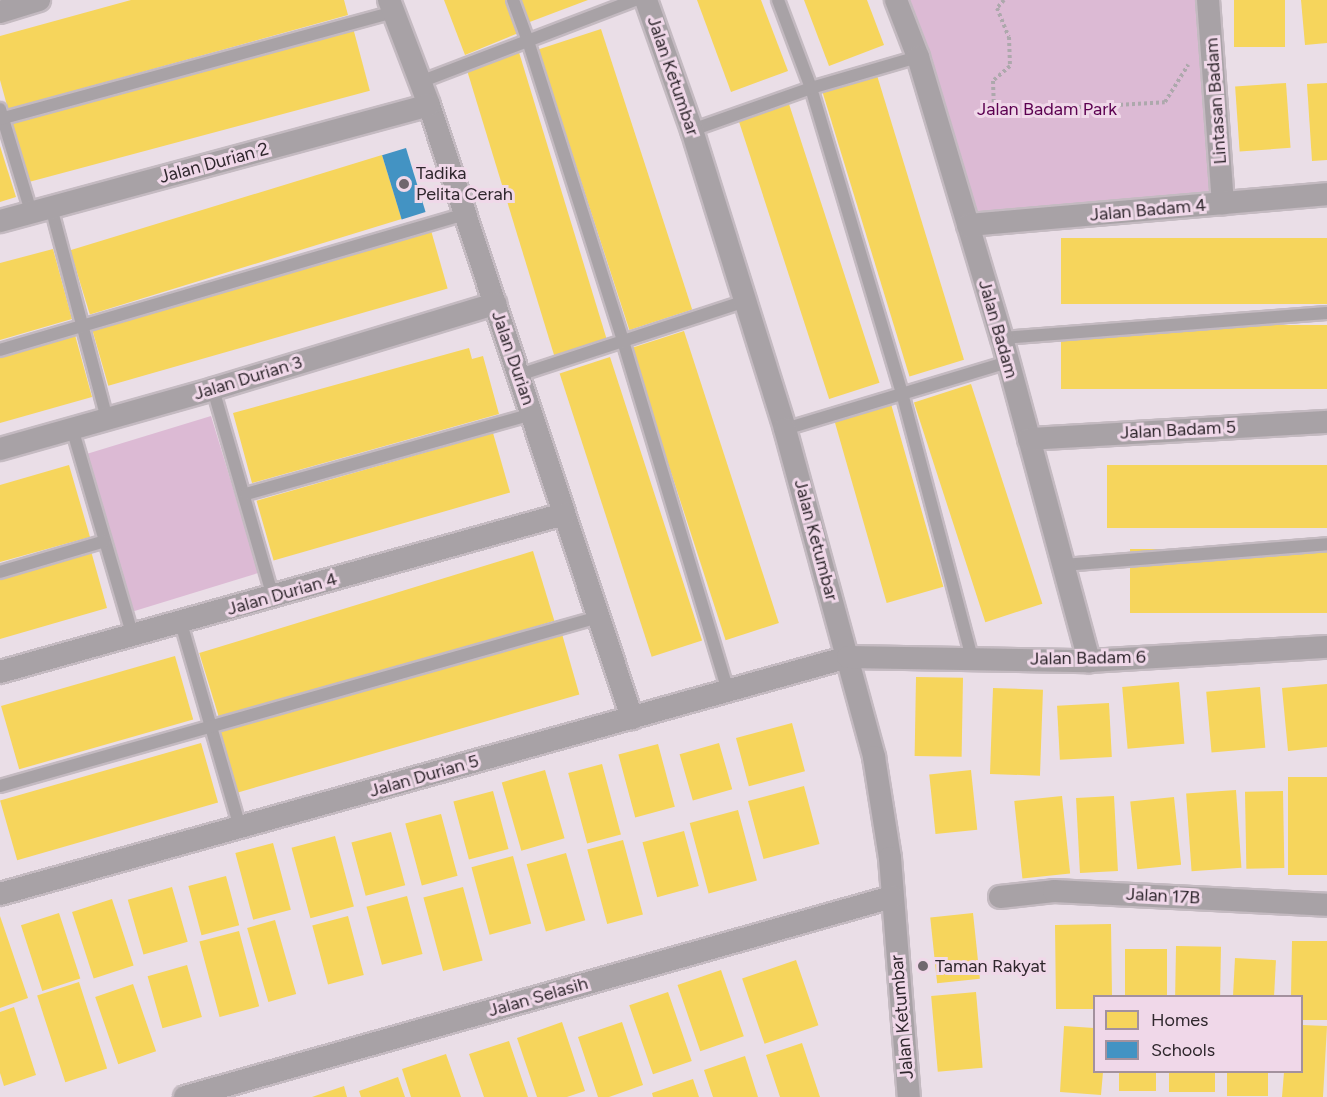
<!DOCTYPE html>
<html>
<head>
<meta charset="utf-8">
<style>
  body { margin:0 }
  #map { position:relative; width:1327px; height:1097px; overflow:hidden; background:#eadee7; font-family:Figtree,sans-serif }
  div>[style] { position:absolute }
  [style*='--x'] { left:calc(var(--x)*1px); top:calc(var(--y)*1px); width:calc(var(--w)*1px); rotate:calc(var(--a)*1deg) }
  .green>* { inset:0; background:#dcbad4; transform-origin:0 0 }
  .homes>* { inset:0; background:#f6d55c; transform-origin:0 0 }
  .schools>* { inset:0; background:#4393c3; transform-origin:0 0 }
  .path>* { height:4px; margin-top:-2px; transform-origin:0; background:repeating-linear-gradient(90deg,#ada8ac 0 3px,transparent 0 6px) }
  .roads { filter:drop-shadow(2px 0 #c4bac1) drop-shadow(-2px 0 #c4bac1) drop-shadow(0 2px #c4bac1) drop-shadow(0 -2px #c4bac1) }
  .service>* { height:12px; margin:-6px; padding:0 6px; transform-origin:6px; border-radius:6px; background:#a8a2a6 }
  .minor>* { height:22px; margin:-11px; padding:0 11px; transform-origin:11px; border-radius:11px; background:#a8a2a6 }
  .dots>* { width:16px; height:16px; translate:-50% -50%; box-sizing:border-box; border:3px solid #f0d8e9; border-radius:50% }
  span { translate:-50% -50%; white-space:nowrap; text-align:center; line-height:1.15; -webkit-text-stroke:6px #f0d8e9; paint-order:stroke }
  .street-label { font-size:18px; color:#2f272d }
  .park-label { font-size:18px; color:#5b0050 }
  .poi-label { font-size:18px; color:#2f272d }
  .left { translate:0 -50%; text-align:left }
  .legend { position:absolute; left:1093px; top:995px; width:210px; height:78px; box-sizing:border-box; background:#f0d8e9; border:2px solid #a3919e; margin:0; padding:8px 10px; list-style:none; font-size:18px; color:#2f272d }
  .legend li { display:flex; align-items:center; gap:12px; height:30px }
  .legend b { width:30px; border:2px solid #a3919e }
</style>
</head>
<body>
<div id="map">
  <div class="green">
    <div style="clip-path:polygon(898px 0,1204px 0,1223px 203px,968px 225px)"></div>
    <div style="left:211px;top:416px;width:164px;height:131px;rotate:73deg"></div>
  </div>
  <div class="homes">
    <div style="clip-path:polygon(131px 0,344px 0,348px 15px,8px 109px,0 80px,0 36px)"></div>
    <div style="clip-path:polygon(444px 0,508px 0,521px 32px,465px 55px)"></div>
    <div style="clip-path:polygon(518px 0,588px 0,527px 23px)"></div>
    <div style="clip-path:polygon(697px 0,761px 0,788px 71px,731px 92px)"></div>
    <div style="clip-path:polygon(804px 0,867px 0,884px 45px,829px 66px)"></div>
    <div style="left:1234px;top:0;width:51px;height:47px"></div>
    <div style="clip-path:polygon(1301px 0,1327px 0,1327px 43px,1305px 45px)"></div>
    <div style="left:352px;top:24px;width:69px;height:354px;rotate:75deg"></div>
    <div style="left:601px;top:29px;width:295px;height:66px;rotate:72deg"></div>
    <div style="left:518px;top:49px;width:305px;height:55px;rotate:73deg"></div>
    <div style="left:876px;top:72px;width:301px;height:57px;rotate:73deg"></div>
    <div style="left:1286px;top:83px;width:65px;height:51px;rotate:86deg"></div>
    <div style="clip-path:polygon(1327px 83px,1327px 160px,1312px 161px,1307px 84px)"></div>
    <div style="left:789px;top:104px;width:293px;height:53px;rotate:72deg"></div>
    <div style="clip-path:polygon(0 146px,16px 197px,0 202px)"></div>
    <div style="left:382px;top:155px;width:67px;height:326px;rotate:73deg"></div>
    <div style="left:430px;top:227px;width:64px;height:353px;rotate:74deg"></div>
    <div style="left:1327px;top:238px;width:66px;height:266px;rotate:90deg"></div>
    <div style="clip-path:polygon(53px 249px,72px 319px,0 340px,0 263px)"></div>
    <div style="left:1327px;top:325px;width:64px;height:266px;rotate:90deg"></div>
    <div style="left:684px;top:331px;width:307px;height:56px;rotate:72deg"></div>
    <div style="clip-path:polygon(75px 335px,92px 397px,0 423px,0 357px)"></div>
    <div style="clip-path:polygon(469px 348px,472px 359px,483px 356px,499px 414px,252px 483px,233px 413px)"></div>
    <div style="left:610px;top:357px;width:298px;height:53px;rotate:72deg"></div>
    <div style="left:971px;top:384px;width:231px;height:60px;rotate:72deg"></div>
    <div style="left:891px;top:404px;width:190px;height:59px;rotate:74deg"></div>
    <div style="left:493px;top:433px;width:62px;height:246px;rotate:74deg"></div>
    <div style="clip-path:polygon(69px 465px,90px 537px,0 562px,0 485px)"></div>
    <div style="left:1327px;top:465px;width:63px;height:220px;rotate:90deg"></div>
    <div style="left:1327px;top:549px;width:64px;height:197px;rotate:90deg"></div>
    <div style="clip-path:polygon(91px 551px,107px 608px,0 639px,0 577px)"></div>
    <div style="left:533px;top:551px;width:73px;height:349px;rotate:73deg"></div>
    <div style="left:562px;top:634px;width:63px;height:356px;rotate:74deg"></div>
    <div style="left:175px;top:656px;width:66px;height:181px;rotate:74deg"></div>
    <div style="left:916px;top:677px;width:47px;height:79px;rotate:1deg"></div>
    <div style="left:1179px;top:682px;width:62px;height:57px;rotate:85deg"></div>
    <div style="clip-path:polygon(1327px 684px,1327px 747px,1288px 751px,1282px 688px)"></div>
    <div style="left:1260px;top:687px;width:61px;height:54px;rotate:85deg"></div>
    <div style="left:993px;top:688px;width:50px;height:86px;rotate:2deg"></div>
    <div style="left:1109px;top:703px;width:54px;height:52px;rotate:87deg"></div>
    <div style="left:792px;top:723px;width:50px;height:58px;rotate:75deg"></div>
    <div style="left:201px;top:743px;width:62px;height:209px;rotate:74deg"></div>
    <div style="left:719px;top:743px;width:48px;height:41px;rotate:74deg"></div>
    <div style="left:658px;top:744px;width:65px;height:41px;rotate:75deg"></div>
    <div style="left:602px;top:764px;width:73px;height:35px;rotate:75deg"></div>
    <div style="left:545px;top:770px;width:71px;height:45px;rotate:74deg"></div>
    <div style="left:971px;top:770px;width:60px;height:42px;rotate:84deg"></div>
    <div style="left:1288px;top:777px;width:39px;height:98px"></div>
    <div style="left:804px;top:786px;width:60px;height:58px;rotate:75deg"></div>
    <div style="left:1236px;top:790px;width:78px;height:50px;rotate:86deg"></div>
    <div style="left:493px;top:791px;width:60px;height:41px;rotate:75deg"></div>
    <div style="left:1283px;top:791px;width:77px;height:38px;rotate:89deg"></div>
    <div style="left:1062px;top:796px;width:78px;height:48px;rotate:84deg"></div>
    <div style="left:1114px;top:796px;width:75px;height:38px;rotate:87deg"></div>
    <div style="left:1174px;top:797px;width:68px;height:44px;rotate:84deg"></div>
    <div style="left:738px;top:810px;width:73px;height:50px;rotate:75deg"></div>
    <div style="left:441px;top:814px;width:64px;height:37px;rotate:75deg"></div>
    <div style="left:684px;top:831px;width:57px;height:43px;rotate:75deg"></div>
    <div style="left:391px;top:832px;width:55px;height:41px;rotate:75deg"></div>
    <div style="left:335px;top:836px;width:73px;height:45px;rotate:75deg"></div>
    <div style="left:623px;top:840px;width:77px;height:37px;rotate:75deg"></div>
    <div style="left:273px;top:843px;width:69px;height:39px;rotate:75deg"></div>
    <div style="left:566px;top:853px;width:70px;height:41px;rotate:74deg"></div>
    <div style="left:513px;top:856px;width:70px;height:43px;rotate:75deg"></div>
    <div style="left:226px;top:876px;width:51px;height:39px;rotate:75deg"></div>
    <div style="left:172px;top:887px;width:57px;height:46px;rotate:74deg"></div>
    <div style="left:463px;top:887px;width:76px;height:41px;rotate:75deg"></div>
    <div style="left:407px;top:896px;width:60px;height:42px;rotate:75deg"></div>
    <div style="left:112px;top:899px;width:70px;height:42px;rotate:72deg"></div>
    <div style="left:59px;top:913px;width:69px;height:40px;rotate:72deg"></div>
    <div style="left:973px;top:913px;width:66px;height:43px;rotate:84deg"></div>
    <div style="clip-path:polygon(0 916px,28px 998px,0 1008px)"></div>
    <div style="left:348px;top:916px;width:61px;height:37px;rotate:75deg"></div>
    <div style="left:275px;top:920px;width:77px;height:29px;rotate:74deg"></div>
    <div style="clip-path:polygon(1111px 924px,1112px 996px,1095px 996px,1094px 1009px,1056px 1009px,1055px 925px)"></div>
    <div style="left:239px;top:931px;width:78px;height:41px;rotate:75deg"></div>
    <div style="clip-path:polygon(1292px 941px,1327px 941px,1327px 1020px,1302px 1020px,1302px 996px,1291px 996px)"></div>
    <div style="left:1176px;top:946px;width:45px;height:50px;rotate:1deg"></div>
    <div style="left:1125px;top:949px;width:42px;height:47px"></div>
    <div style="left:1235px;top:958px;width:41px;height:38px;rotate:3deg"></div>
    <div style="left:796px;top:960px;width:69px;height:57px;rotate:71deg"></div>
    <div style="left:187px;top:965px;width:54px;height:41px;rotate:74deg"></div>
    <div style="left:721px;top:970px;width:70px;height:46px;rotate:71deg"></div>
    <div style="left:79px;top:982px;width:91px;height:44px;rotate:72deg"></div>
    <div style="left:133px;top:984px;width:71px;height:40px;rotate:71deg"></div>
    <div style="left:668px;top:992px;width:73px;height:41px;rotate:71deg"></div>
    <div style="left:976px;top:992px;width:76px;height:45px;rotate:85deg"></div>
    <div style="clip-path:polygon(14px 1007px,36px 1075px,4px 1086px,0 1073px,0 1012px)"></div>
    <div style="clip-path:polygon(562px 1022px,585px 1091px,567px 1097px,537px 1097px,517px 1038px)"></div>
    <div style="clip-path:polygon(622px 1022px,643px 1085px,609px 1097px,598px 1097px,578px 1037px)"></div>
    <div style="clip-path:polygon(1302px 1025px,1327px 1026px,1323px 1097px,1282px 1097px,1284px 1072px,1302px 1071px)"></div>
    <div style="clip-path:polygon(1064px 1026px,1094px 1028px,1094px 1072px,1103px 1072px,1101px 1095px,1060px 1092px)"></div>
    <div style="clip-path:polygon(509px 1041px,528px 1097px,484px 1097px,469px 1054px)"></div>
    <div style="clip-path:polygon(802px 1043px,820px 1097px,780px 1097px,766px 1055px)"></div>
    <div style="clip-path:polygon(446px 1054px,461px 1097px,411px 1097px,402px 1069px)"></div>
    <div style="clip-path:polygon(745px 1056px,758px 1097px,713px 1097px,704px 1070px)"></div>
    <div style="left:1119px;top:1072px;width:37px;height:19px"></div>
    <div style="left:1169px;top:1072px;width:46px;height:20px"></div>
    <div style="left:1227px;top:1072px;width:41px;height:24px"></div>
    <div style="clip-path:polygon(398px 1077px,405px 1097px,361px 1097px,359px 1091px)"></div>
    <div style="clip-path:polygon(693px 1079px,699px 1097px,653px 1097px,652px 1093px)"></div>
    <div style="clip-path:polygon(344px 1086px,347px 1097px,312px 1097px)"></div>
  </div>
  <div class="schools">
    <div style="left:406px;top:148px;width:67px;height:25px;rotate:73deg"></div>
  </div>
  <div class="path">
    <div style="--x:1004;--y:0;--w:11;--a:131"></div>
    <div style="--x:997;--y:8;--w:31;--a:68"></div>
    <div style="--x:1009;--y:37;--w:29;--a:88"></div>
    <div style="--x:1010;--y:66;--w:23;--a:139"></div>
    <div style="--x:993;--y:81;--w:31;--a:88"></div>
    <div style="--x:994;--y:112;--w:171;--a:-3.3"></div>
    <div style="--x:1165;--y:102;--w:44;--a:-58.1"></div>
  </div>
  <div class="roads">
    <div class="service">
      <div style="--x:513;--y:0;--w:44;--a:69.9"></div>
      <div style="--x:528;--y:41;--w:315;--a:72.4"></div>
      <div style="--x:623;--y:341;--w:365;--a:73.3"></div>
      <div style="--x:778;--y:0;--w:94;--a:69.4"></div>
      <div style="--x:811;--y:88;--w:318;--a:73.4"></div>
      <div style="--x:902;--y:393;--w:274;--a:75.2"></div>
      <div style="--x:420;--y:82;--w:230;--a:-20.9"></div>
      <div style="--x:0;--y:109;--w:108;--a:73.2"></div>
      <div style="--x:0;--y:119;--w:407;--a:-15.2"></div>
      <div style="--x:692;--y:130;--w:126;--a:-19.4"></div>
      <div style="--x:811;--y:88;--w:111;--a:-16.2"></div>
      <div style="--x:51;--y:207;--w:219;--a:75.2"></div>
      <div style="--x:1002;--y:338;--w:326;--a:-4.4"></div>
      <div style="--x:0;--y:350;--w:484;--a:-16.3"></div>
      <div style="--x:519;--y:375;--w:238;--a:-18.1"></div>
      <div style="--x:213;--y:389;--w:216;--a:73.9"></div>
      <div style="--x:72;--y:428;--w:218;--a:73.7"></div>
      <div style="--x:785;--y:429;--w:233;--a:-16.7"></div>
      <div style="--x:246;--y:494;--w:297;--a:-15.6"></div>
      <div style="--x:1063;--y:565;--w:265;--a:-4.5"></div>
      <div style="--x:0;--y:572;--w:109;--a:-16.4"></div>
      <div style="--x:181;--y:623;--w:212;--a:73.9"></div>
      <div style="--x:0;--y:786;--w:622;--a:-15.76"></div>
    </div>
    <div class="minor">
      <div style="--x:389;--y:0;--w:112;--a:69.1"></div>
      <div style="--x:429;--y:105;--w:646;--a:71.68"></div>
      <div style="--x:646;--y:0;--w:138;--a:70.5"></div>
      <div style="--x:692;--y:130;--w:313;--a:72.7"></div>
      <div style="--x:785;--y:429;--w:340;--a:74.8"></div>
      <div style="--x:874;--y:757;--w:102;--a:81"></div>
      <div style="--x:890;--y:858;--w:240;--a:85.5"></div>
      <div style="--x:896;--y:0;--w:61;--a:68.9"></div>
      <div style="--x:918;--y:57;--w:293;--a:73.4"></div>
      <div style="--x:1002;--y:338;--w:335;--a:74.9"></div>
      <div style="--x:1208;--y:0;--w:204;--a:85.8"></div>
      <div style="--x:0;--y:12;--w:41;--a:-17.1"></div>
      <div style="--x:0;--y:221;--w:444;--a:-15.1"></div>
      <div style="--x:968;--y:225;--w:360;--a:-4.9"></div>
      <div style="--x:1029;--y:439;--w:298;--a:-3.3"></div>
      <div style="--x:0;--y:449;--w:221;--a:-15.7"></div>
      <div style="--x:213;--y:389;--w:295;--a:-16.8"></div>
      <div style="--x:0;--y:672;--w:586;--a:-15.65"></div>
      <div style="--x:0;--y:894;--w:880;--a:-15.61"></div>
      <div style="--x:848;--y:657;--w:241;--a:1"></div>
      <div style="--x:1089;--y:661;--w:238;--a:-3.4"></div>
      <div style="--x:1000;--y:897;--w:54;--a:-6.3"></div>
      <div style="--x:1054;--y:891;--w:273;--a:2.9"></div>
      <div style="--x:185;--y:1097;--w:735;--a:-15.8"></div>
    </div>
  </div>
  <div class="dots">
    <div style="left:404px;top:184px;background:#70676e"></div>
    <div style="left:923px;top:966px;background:#70676e"></div>
  </div>
  <div class="street-label">
    <span style="left:673px;top:76px;rotate:71deg">Jalan Ketumbar</span>
    <span style="left:1216px;top:101px;rotate:-94deg">Lintasan Badam</span>
    <span style="left:214px;top:163px;rotate:-15deg">Jalan Durian 2</span>
    <span style="left:1148px;top:210px;rotate:-5deg">Jalan Badam 4</span>
    <span style="left:998px;top:329px;rotate:74deg">Jalan Badam</span>
    <span style="left:513px;top:358px;rotate:71deg">Jalan Durian</span>
    <span style="left:248px;top:378px;rotate:-17deg">Jalan Durian 3</span>
    <span style="left:1178px;top:430px;rotate:-3deg">Jalan Badam 5</span>
    <span style="left:816px;top:540px;rotate:75deg">Jalan Ketumbar</span>
    <span style="left:282px;top:594px;rotate:-16deg">Jalan Durian 4</span>
    <span style="left:1088px;top:658px;rotate:-1deg">Jalan Badam 6</span>
    <span style="left:424px;top:776px;rotate:-16deg">Jalan Durian 5</span>
    <span style="left:1163px;top:896px;rotate:3deg">Jalan 17B</span>
    <span style="left:538px;top:997px;rotate:-16deg">Jalan Selasih</span>
    <span style="left:902px;top:1017px;rotate:-95deg">Jalan Ketumbar</span>
  </div>
  <div class="park-label">
    <span style="left:1047px;top:109px">Jalan Badam Park</span>
  </div>
  <div class="poi-label">
    <span class="left" style="left:416px;top:184px">Tadika<br>Pelita Cerah</span>
    <span class="left" style="left:935px;top:966px">Taman Rakyat</span>
  </div>
  <ul class="legend">
  <li><b style="height:16px;background:#f6d55c"></b>Homes</li>
  <li><b style="height:16px;background:#4393c3"></b>Schools</li>
  </ul>
</div>
</body>
</html>
